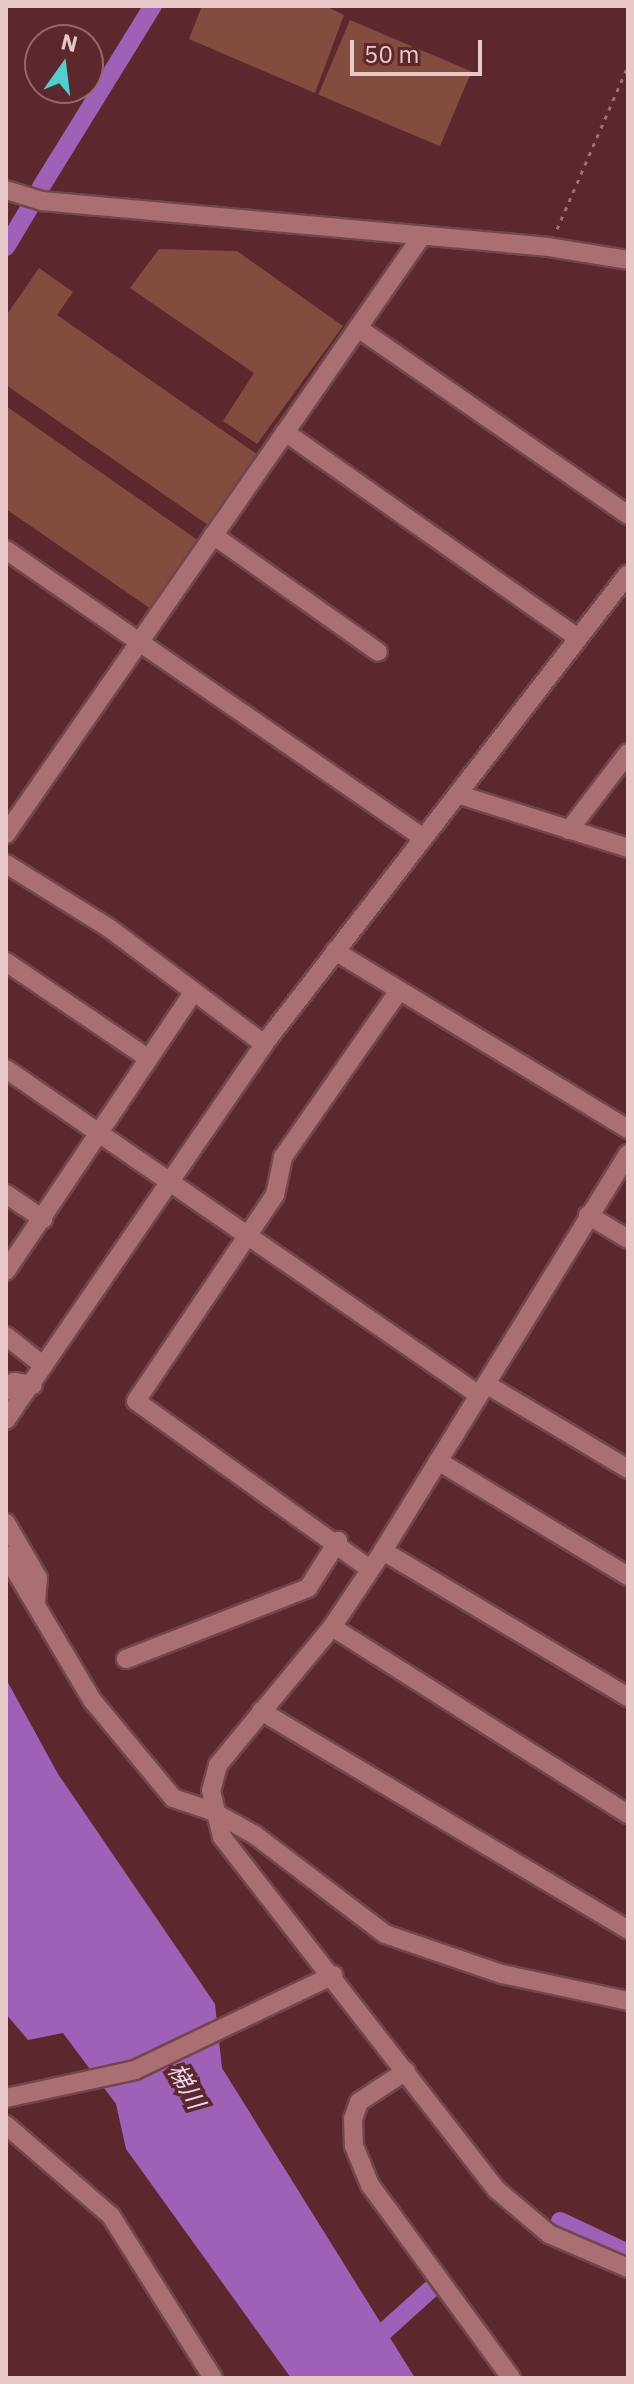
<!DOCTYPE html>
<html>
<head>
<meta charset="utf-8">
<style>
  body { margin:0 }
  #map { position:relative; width:634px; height:2384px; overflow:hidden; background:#5c282e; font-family:"IBM Plex Sans","Noto Sans JP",sans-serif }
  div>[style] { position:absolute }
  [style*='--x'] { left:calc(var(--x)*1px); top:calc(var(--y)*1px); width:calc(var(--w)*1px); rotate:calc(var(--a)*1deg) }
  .water>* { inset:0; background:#9e61b7 }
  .canal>* { height:18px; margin:-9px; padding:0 9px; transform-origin:9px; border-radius:9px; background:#9e61b7 }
  .building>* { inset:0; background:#824d3f; transform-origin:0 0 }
  .path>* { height:3px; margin-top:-1.5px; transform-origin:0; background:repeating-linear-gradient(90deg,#9c7174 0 4px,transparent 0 10px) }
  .roads { filter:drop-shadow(2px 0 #72464b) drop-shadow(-2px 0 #72464b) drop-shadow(0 2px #72464b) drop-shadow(0 -2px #72464b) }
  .minor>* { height:18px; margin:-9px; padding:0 9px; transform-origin:9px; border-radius:9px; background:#aa6f73 }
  span { translate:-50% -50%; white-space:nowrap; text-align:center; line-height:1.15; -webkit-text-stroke:7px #5c282e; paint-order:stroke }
  .water-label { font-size:24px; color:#e9d9f0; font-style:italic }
  .frame { position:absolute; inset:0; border:8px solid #e9c8c9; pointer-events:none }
  .north { position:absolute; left:24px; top:24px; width:80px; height:80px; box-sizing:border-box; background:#5c282e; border:2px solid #94686c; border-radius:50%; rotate:14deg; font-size:22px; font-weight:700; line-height:32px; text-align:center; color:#e9c8c9 }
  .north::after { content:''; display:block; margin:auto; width:28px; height:36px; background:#52cdcd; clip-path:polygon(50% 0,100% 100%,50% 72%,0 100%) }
  .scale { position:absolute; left:350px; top:40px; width:132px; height:36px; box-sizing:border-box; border:4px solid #e9c8c9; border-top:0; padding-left:10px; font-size:24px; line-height:28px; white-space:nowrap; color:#e9c8c9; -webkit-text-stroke:6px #5c282e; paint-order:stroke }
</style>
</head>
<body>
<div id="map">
  <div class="water">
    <div style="clip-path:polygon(6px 1679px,58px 1774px,215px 2004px,222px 2068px,415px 2378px,291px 2378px,126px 2149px,116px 2104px,63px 2033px,28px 2040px,6px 2014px)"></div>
  </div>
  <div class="canal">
    <div style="--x:41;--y:187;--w:213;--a:-58.3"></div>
    <div style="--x:6;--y:247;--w:47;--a:-59"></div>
    <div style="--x:560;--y:2221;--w:75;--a:25.2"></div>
    <div style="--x:370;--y:2344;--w:81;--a:-42"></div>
  </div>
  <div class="building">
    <div style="clip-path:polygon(202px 6px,325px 6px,344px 15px,315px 93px,189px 39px)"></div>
    <div style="left:350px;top:20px;width:132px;height:81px;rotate:23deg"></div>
    <div style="clip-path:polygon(159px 249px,237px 251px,343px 326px,257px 444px,223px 421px,254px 373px,130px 288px)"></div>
    <div style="clip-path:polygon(39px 268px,73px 292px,57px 315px,258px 455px,208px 525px,6px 385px,6px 316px)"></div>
    <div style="clip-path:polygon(6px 406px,199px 541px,151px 609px,6px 509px)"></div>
  </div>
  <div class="path">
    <div style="--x:557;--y:229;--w:178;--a:-66.5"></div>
  </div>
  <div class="roads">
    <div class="minor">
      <div style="--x:6;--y:190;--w:38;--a:17"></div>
      <div style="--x:42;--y:201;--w:509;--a:5.18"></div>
      <div style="--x:549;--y:247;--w:80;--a:9.3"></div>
      <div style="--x:358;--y:328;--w:328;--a:34.7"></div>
      <div style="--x:285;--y:432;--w:357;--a:35.1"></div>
      <div style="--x:213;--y:535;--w:202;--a:35.3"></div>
      <div style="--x:6;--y:550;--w:505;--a:34.6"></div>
      <div style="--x:460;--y:795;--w:176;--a:17.5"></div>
      <div style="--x:569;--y:830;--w:97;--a:-52.5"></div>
      <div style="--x:6;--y:834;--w:727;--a:-55.2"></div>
      <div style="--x:6;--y:864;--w:121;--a:31.9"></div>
      <div style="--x:109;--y:928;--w:194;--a:36.8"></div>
      <div style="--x:335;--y:951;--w:343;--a:31.3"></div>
      <div style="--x:6;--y:962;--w:171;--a:34.1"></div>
      <div style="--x:6;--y:1069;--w:574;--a:34.58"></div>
      <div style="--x:628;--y:1154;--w:467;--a:121.7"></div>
      <div style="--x:383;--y:1551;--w:92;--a:123.9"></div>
      <div style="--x:332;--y:1627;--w:179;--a:129.6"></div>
      <div style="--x:218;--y:1765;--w:27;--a:105"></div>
      <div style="--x:211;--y:1791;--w:47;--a:76.6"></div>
      <div style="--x:222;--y:1837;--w:447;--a:52.1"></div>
      <div style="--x:497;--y:2190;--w:68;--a:40.2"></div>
      <div style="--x:549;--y:2234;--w:86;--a:23.3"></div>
      <div style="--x:6;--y:1194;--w:45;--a:34"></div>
      <div style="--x:588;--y:1215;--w:47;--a:31"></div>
      <div style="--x:6;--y:1271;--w:334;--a:-56.1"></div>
      <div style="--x:6;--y:1336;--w:48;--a:38.3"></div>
      <div style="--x:486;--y:1384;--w:165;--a:30.9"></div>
      <div style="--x:6;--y:1391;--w:12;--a:-48"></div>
      <div style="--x:14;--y:1382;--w:19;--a:9"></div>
      <div style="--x:6;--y:1420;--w:456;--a:-55.5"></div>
      <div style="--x:264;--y:1044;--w:594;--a:-52.24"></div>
      <div style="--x:438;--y:1461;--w:222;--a:31.2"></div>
      <div style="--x:6;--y:1523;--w:64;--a:59.8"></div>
      <div style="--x:38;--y:1578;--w:23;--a:95"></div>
      <div style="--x:383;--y:1551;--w:285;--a:30.8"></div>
      <div style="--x:6;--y:1555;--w:169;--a:59.3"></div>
      <div style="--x:92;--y:1700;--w:127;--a:50.4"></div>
      <div style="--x:173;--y:1798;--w:41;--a:18.4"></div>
      <div style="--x:212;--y:1811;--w:49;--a:29.2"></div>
      <div style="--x:255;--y:1835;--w:163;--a:37.3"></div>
      <div style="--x:385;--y:1934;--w:124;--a:18.9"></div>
      <div style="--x:502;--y:1974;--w:129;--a:12.1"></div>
      <div style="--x:367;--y:1567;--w:284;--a:-144.3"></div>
      <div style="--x:136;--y:1401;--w:249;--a:-56"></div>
      <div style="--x:275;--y:1195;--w:39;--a:-78"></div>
      <div style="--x:283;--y:1157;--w:201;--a:-55.1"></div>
      <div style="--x:332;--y:1627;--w:350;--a:32.3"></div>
      <div style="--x:126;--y:1659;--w:195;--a:-21.3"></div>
      <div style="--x:308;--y:1588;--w:56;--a:-57.4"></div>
      <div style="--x:261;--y:1711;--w:427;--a:30.8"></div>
      <div style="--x:406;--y:2071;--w:56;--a:146.6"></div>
      <div style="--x:359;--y:2102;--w:18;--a:109"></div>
      <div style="--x:353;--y:2119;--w:27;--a:88"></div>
      <div style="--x:354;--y:2146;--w:42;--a:67.7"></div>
      <div style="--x:370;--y:2185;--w:239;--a:53.8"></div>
      <div style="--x:6;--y:2098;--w:132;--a:-12.2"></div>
      <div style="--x:135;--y:2070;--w:220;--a:-25.6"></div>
      <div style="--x:6;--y:2125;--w:139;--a:40.9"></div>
      <div style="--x:111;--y:2216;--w:191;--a:57.8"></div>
    </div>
  </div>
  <div class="water-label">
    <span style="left:186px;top:2086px;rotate:60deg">梯川</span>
  </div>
  <div class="frame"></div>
  <div class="north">N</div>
  <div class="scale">50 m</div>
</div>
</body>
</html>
